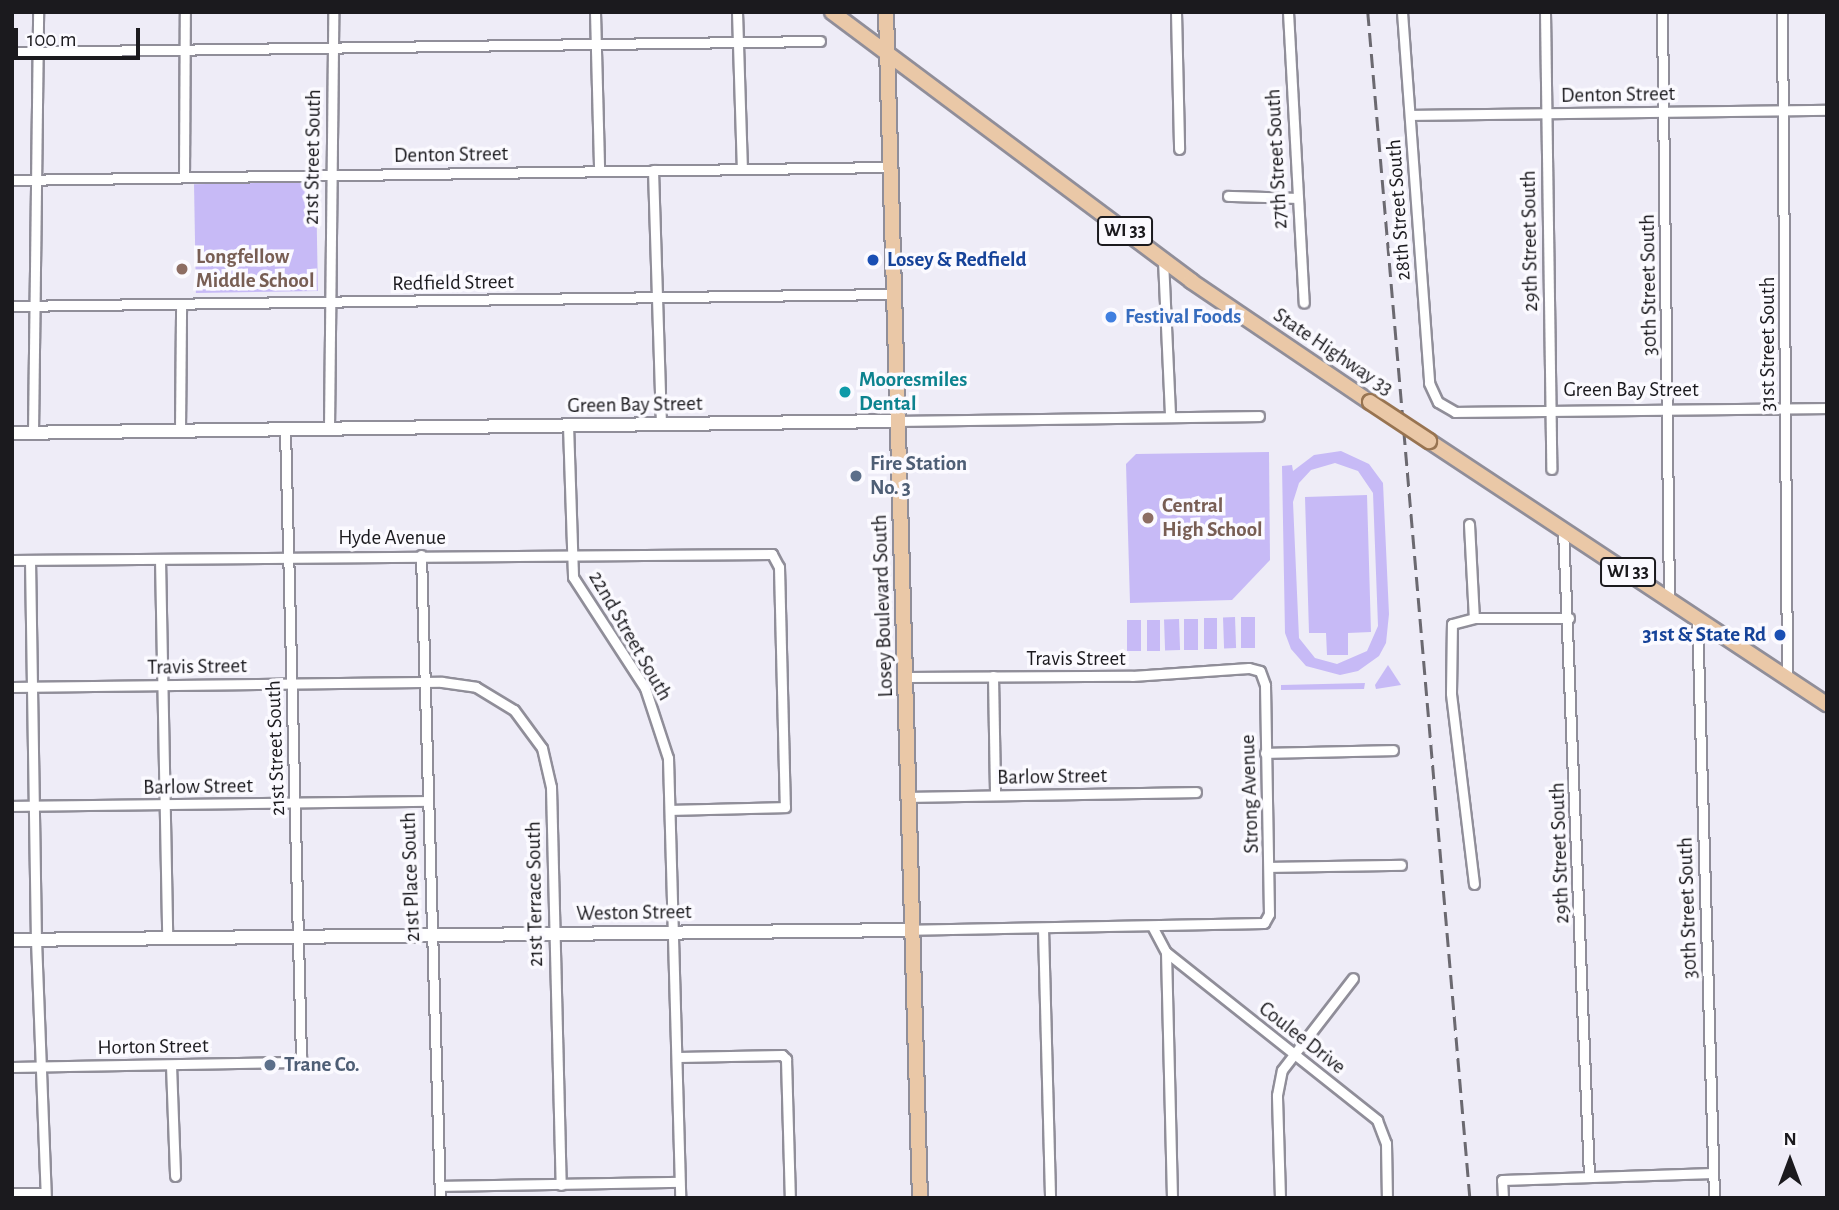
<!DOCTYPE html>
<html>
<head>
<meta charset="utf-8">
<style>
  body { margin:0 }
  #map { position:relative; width:1839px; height:1210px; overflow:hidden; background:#eeecf7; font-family:"Alegreya Sans",sans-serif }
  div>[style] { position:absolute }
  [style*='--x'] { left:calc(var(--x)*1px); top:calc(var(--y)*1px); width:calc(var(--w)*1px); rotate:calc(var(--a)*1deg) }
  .green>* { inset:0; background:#c7baf6; transform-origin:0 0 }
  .roads { filter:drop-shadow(2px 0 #908e99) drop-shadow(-2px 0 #908e99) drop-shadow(0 2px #908e99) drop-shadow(0 -2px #908e99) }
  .street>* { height:9px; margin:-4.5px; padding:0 4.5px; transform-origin:4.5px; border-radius:4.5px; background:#fff }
  .secondary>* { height:12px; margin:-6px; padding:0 6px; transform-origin:6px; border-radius:6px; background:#fff }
  .primary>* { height:14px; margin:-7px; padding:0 7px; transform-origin:7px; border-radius:7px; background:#eac8a7 }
  .rail>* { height:2.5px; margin-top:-1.25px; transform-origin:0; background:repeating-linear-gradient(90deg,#6b6970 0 14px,transparent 0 21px) }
  .bridges { filter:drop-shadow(2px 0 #987451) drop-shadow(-2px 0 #987451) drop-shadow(0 2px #987451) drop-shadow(0 -2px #987451) }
  .primary-bridge>* { height:14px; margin:-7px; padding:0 7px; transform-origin:7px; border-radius:7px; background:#eac8a7 }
  .dots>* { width:19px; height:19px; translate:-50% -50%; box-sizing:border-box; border:4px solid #fbfaff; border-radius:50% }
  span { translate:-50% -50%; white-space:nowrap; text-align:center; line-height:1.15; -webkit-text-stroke:7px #fbfaff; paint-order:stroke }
  .shield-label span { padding:2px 5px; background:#fbfaff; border:2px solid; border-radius:5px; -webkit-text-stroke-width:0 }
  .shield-label { font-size:19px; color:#1b1a1e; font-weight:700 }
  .street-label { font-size:21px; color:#1b1a1e }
  .education-label { font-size:21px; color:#785e54; font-weight:700 }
  .left { translate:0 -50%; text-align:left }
  .transit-label { font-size:21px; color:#164399; font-weight:700 }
  .right { translate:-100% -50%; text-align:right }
  .shop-label { font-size:21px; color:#366cbe; font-weight:700 }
  .culture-label { font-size:21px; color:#0d838f; font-weight:700 }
  .service-label { font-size:21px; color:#4e5e75; font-weight:700 }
  .frame { position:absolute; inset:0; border:14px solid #1b1a1e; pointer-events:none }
  .north { position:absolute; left:1755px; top:1126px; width:70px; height:70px; -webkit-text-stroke:5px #fbfaff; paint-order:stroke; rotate:0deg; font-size:19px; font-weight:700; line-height:28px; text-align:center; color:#1b1a1e }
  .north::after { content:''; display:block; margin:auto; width:24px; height:32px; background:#1b1a1e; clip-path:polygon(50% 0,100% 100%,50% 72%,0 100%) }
  .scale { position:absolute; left:14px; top:28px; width:126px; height:32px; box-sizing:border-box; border:4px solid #1b1a1e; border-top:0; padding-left:9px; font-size:21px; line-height:24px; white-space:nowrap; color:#1b1a1e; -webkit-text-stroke:5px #fbfaff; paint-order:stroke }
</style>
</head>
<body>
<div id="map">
  <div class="green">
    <div style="left:316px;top:182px;width:109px;height:122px;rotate:89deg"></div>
    <div style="clip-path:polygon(evenodd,1341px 451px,1369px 464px,1383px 483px,1389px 614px,1386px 643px,1379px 656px,1358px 671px,1340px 675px,1306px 666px,1291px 649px,1285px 633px,1282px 466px,1292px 465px,1293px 471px,1314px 455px,1341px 451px,1335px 463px,1358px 471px,1373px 493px,1378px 626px,1367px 651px,1337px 664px,1315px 658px,1299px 638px,1293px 502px,1299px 483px,1311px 470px,1335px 463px)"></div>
    <div style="clip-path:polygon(1269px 452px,1270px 560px,1232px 600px,1130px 603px,1126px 464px,1136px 454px)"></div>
    <div style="clip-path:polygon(1367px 495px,1371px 632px,1348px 633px,1348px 655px,1327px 655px,1326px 633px,1309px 633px,1305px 497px)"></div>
    <div style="left:1235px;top:617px;width:31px;height:12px;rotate:88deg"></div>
    <div style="left:1241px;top:617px;width:14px;height:31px"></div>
    <div style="left:1204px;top:618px;width:13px;height:31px"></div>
    <div style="left:1179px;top:619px;width:31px;height:15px;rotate:88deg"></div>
    <div style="left:1184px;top:619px;width:14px;height:31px"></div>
    <div style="left:1141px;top:620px;width:31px;height:14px;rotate:90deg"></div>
    <div style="left:1147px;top:620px;width:13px;height:31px"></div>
    <div style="clip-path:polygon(1388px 665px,1401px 685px,1376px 689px,1375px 685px)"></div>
    <div style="clip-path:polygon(1365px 683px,1364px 689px,1281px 690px,1281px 685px)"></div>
  </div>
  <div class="roads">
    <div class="street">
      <div style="--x:595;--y:12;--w:158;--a:88.5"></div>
      <div style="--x:737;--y:12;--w:157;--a:88.2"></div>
      <div style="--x:1176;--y:12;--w:137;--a:88.7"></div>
      <div style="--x:1288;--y:12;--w:291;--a:86.9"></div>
      <div style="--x:1402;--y:12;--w:372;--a:85.8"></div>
      <div style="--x:1429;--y:383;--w:21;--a:65"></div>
      <div style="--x:1438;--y:402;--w:20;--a:30"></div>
      <div style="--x:1455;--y:412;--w:372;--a:-0.6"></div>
      <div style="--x:1545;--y:12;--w:457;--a:89.2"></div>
      <div style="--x:1662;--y:12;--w:587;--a:89.32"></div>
      <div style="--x:1782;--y:12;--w:664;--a:89.57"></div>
      <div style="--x:12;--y:52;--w:808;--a:-0.78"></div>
      <div style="--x:1410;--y:115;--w:417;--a:-0.7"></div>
      <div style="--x:653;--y:170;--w:254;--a:88.2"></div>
      <div style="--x:184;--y:177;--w:165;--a:-89.7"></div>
      <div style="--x:12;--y:180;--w:878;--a:-0.85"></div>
      <div style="--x:1228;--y:196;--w:67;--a:1.7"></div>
      <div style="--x:1163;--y:260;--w:157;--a:87.4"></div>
      <div style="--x:12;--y:306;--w:883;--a:-0.78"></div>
      <div style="--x:899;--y:421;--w:360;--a:-0.8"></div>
      <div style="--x:568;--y:425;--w:152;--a:88.1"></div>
      <div style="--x:573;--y:577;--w:132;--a:57"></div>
      <div style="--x:645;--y:688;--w:74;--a:71.8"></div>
      <div style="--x:668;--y:758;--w:440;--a:88.4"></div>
      <div style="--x:329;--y:428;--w:416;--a:-89.4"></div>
      <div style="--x:180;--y:430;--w:126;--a:-89.5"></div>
      <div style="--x:33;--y:433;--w:421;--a:-89.3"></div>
      <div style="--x:1469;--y:524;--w:94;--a:87"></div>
      <div style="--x:1563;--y:529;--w:648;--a:87.7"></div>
      <div style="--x:421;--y:555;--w:643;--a:88.31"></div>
      <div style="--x:160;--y:559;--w:379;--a:88.9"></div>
      <div style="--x:12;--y:560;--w:760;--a:-0.45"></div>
      <div style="--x:772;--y:554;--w:15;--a:62"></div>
      <div style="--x:779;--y:567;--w:240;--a:88.6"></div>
      <div style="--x:785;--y:807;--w:113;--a:178.5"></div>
      <div style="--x:30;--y:560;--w:380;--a:89.1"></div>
      <div style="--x:36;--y:940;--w:258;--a:87.8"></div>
      <div style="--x:1697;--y:617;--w:581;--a:88.32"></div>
      <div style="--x:993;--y:676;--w:119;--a:89"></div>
      <div style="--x:906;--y:677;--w:226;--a:-0.3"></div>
      <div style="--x:1132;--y:676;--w:117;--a:-3.9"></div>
      <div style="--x:1249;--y:668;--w:11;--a:15"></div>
      <div style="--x:1260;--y:671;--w:15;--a:70"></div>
      <div style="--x:1265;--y:685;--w:229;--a:89"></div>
      <div style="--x:1269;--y:914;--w:10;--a:119"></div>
      <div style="--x:1264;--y:923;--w:352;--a:178.9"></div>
      <div style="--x:12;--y:687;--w:430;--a:-0.7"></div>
      <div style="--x:442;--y:682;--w:34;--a:8"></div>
      <div style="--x:476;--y:687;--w:44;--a:31.2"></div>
      <div style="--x:514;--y:710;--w:47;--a:53.6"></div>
      <div style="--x:542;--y:748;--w:40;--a:77"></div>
      <div style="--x:551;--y:787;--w:398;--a:88.6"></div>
      <div style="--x:1265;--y:753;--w:128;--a:-1.3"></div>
      <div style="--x:909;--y:797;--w:287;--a:-1"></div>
      <div style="--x:12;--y:806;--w:415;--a:-0.7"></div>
      <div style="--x:1269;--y:867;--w:132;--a:-0.9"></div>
      <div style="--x:1474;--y:884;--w:192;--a:-96.9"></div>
      <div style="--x:1451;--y:693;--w:69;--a:-89.2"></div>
      <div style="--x:1452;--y:624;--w:23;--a:-15"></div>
      <div style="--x:1474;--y:618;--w:95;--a:0"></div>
      <div style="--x:1152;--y:926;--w:30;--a:62"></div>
      <div style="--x:1166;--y:952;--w:270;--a:38.5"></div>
      <div style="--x:1377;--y:1120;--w:25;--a:69"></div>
      <div style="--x:1386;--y:1143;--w:55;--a:89"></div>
      <div style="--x:1043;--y:928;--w:270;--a:88.5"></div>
      <div style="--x:1166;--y:952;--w:246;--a:88.6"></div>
      <div style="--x:678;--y:1057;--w:104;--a:-1.1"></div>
      <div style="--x:782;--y:1055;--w:6;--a:45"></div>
      <div style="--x:786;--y:1059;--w:139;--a:88.4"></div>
      <div style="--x:171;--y:1065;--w:111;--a:87.9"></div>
      <div style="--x:12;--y:1067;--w:282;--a:-1"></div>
      <div style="--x:294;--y:1062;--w:9;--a:-36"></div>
      <div style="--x:301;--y:1057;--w:628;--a:-91.46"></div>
      <div style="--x:440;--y:1186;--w:239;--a:-1"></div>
      <div style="--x:12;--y:1193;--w:33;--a:0"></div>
      <div style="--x:1280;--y:1198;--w:103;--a:-91.7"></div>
      <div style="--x:1277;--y:1095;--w:25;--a:-79"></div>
      <div style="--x:1282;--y:1070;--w:116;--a:-52.3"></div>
      <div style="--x:1503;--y:1198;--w:18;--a:-93"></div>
      <div style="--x:1502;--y:1180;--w:211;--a:-1.9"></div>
    </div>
    <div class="secondary">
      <div style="--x:12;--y:433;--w:887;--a:-0.78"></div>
      <div style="--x:12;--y:940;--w:900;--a:-0.64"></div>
    </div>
    <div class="primary">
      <div style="--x:832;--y:12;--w:449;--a:36.8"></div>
      <div style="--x:1191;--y:281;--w:216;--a:34.1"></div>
      <div style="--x:886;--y:12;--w:1186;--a:88.36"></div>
      <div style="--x:1429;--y:441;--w:477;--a:33.5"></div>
    </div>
  </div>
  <div class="rail">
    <div style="--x:1368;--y:12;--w:1190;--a:85.08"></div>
  </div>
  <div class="bridges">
    <div class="primary-bridge">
      <div style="--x:1370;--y:402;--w:71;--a:33.5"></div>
    </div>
  </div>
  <div class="dots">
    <div style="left:873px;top:260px;background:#1a4fb4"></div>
    <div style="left:182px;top:269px;background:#8d6e63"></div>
    <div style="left:1111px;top:317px;background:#3f7fe0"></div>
    <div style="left:845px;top:392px;background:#0f9aa8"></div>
    <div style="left:856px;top:476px;background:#5c6f8a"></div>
    <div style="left:1148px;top:518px;background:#8d6e63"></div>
    <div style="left:1780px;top:635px;background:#1a4fb4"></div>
    <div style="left:270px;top:1065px;background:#5c6f8a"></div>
  </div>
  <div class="shield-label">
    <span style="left:1125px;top:231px">WI 33</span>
    <span style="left:1628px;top:572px">WI 33</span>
  </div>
  <div class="street-label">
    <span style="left:1618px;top:95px;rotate:-1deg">Denton Street</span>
    <span style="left:451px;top:155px;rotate:-1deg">Denton Street</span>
    <span style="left:313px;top:157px;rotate:-89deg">21st Street South</span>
    <span style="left:1277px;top:159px;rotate:-93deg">27th Street South</span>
    <span style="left:1399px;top:210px;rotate:-94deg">28th Street South</span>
    <span style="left:1530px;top:241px;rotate:-91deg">29th Street South</span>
    <span style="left:453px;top:283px;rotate:-1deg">Redfield Street</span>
    <span style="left:1649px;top:285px;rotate:-91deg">30th Street South</span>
    <span style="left:1768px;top:344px;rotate:-90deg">31st Street South</span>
    <span style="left:1333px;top:352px;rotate:34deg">State Highway 33</span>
    <span style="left:1631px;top:390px">Green Bay Street</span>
    <span style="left:635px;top:405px;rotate:-1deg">Green Bay Street</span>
    <span style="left:392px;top:538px">Hyde Avenue</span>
    <span style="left:883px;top:606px;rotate:-92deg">Losey Boulevard South</span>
    <span style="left:630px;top:636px;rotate:60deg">22nd Street South</span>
    <span style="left:1076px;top:659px">Travis Street</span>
    <span style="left:197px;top:667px;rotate:-1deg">Travis Street</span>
    <span style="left:276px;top:748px;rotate:-92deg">21st Street South</span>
    <span style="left:1052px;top:777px;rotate:-1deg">Barlow Street</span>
    <span style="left:198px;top:787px;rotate:-1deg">Barlow Street</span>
    <span style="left:1250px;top:794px;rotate:-92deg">Strong Avenue</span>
    <span style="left:1560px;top:853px;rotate:-92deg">29th Street South</span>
    <span style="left:411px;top:877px;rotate:-92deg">21st Place South</span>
    <span style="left:535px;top:894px;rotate:-91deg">21st Terrace South</span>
    <span style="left:1688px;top:908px;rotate:-92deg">30th Street South</span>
    <span style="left:634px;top:913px;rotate:-1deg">Weston Street</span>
    <span style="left:1302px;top:1038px;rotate:38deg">Coulee Drive</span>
    <span style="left:153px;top:1047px;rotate:-1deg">Horton Street</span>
  </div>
  <div class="education-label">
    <span class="left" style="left:196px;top:269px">Longfellow<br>Middle School</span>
    <span class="left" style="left:1162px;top:518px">Central<br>High School</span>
  </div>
  <div class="transit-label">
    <span class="left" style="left:887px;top:260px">Losey &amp; Redfield</span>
    <span class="right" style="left:1766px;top:635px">31st &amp; State Rd</span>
  </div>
  <div class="shop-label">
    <span class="left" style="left:1125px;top:317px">Festival Foods</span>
  </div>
  <div class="culture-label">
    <span class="left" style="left:859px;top:392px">Mooresmiles<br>Dental</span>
  </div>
  <div class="service-label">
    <span class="left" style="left:870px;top:476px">Fire Station<br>No. 3</span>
    <span class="left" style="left:284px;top:1065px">Trane Co.</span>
  </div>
  <div class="frame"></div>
  <div class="north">N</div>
  <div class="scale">100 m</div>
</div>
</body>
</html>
